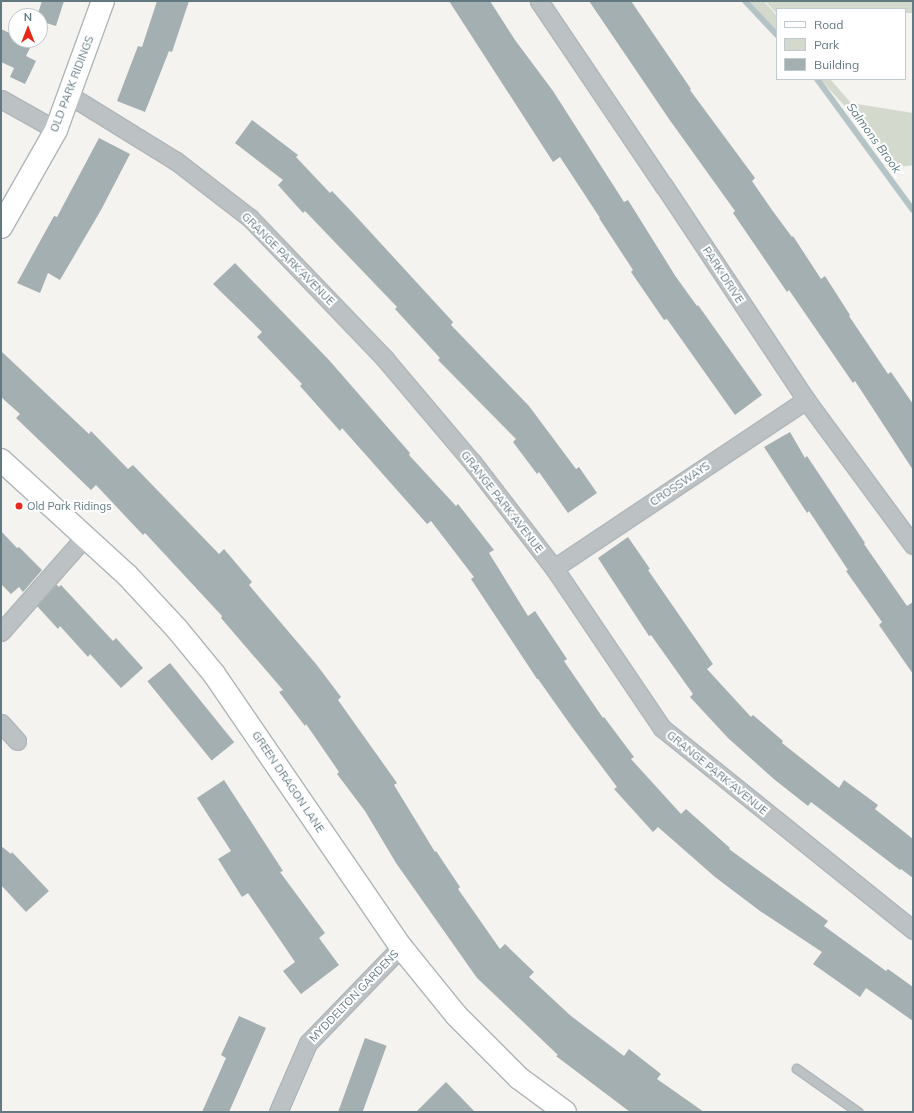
<!DOCTYPE html>
<html>
<head>
<meta charset="utf-8">
<style>
  body { margin:0 }
  #map { position:relative; width:914px; height:1113px; overflow:hidden; background:#f4f3ef; font-family:Mulish,sans-serif }
  div>[style] { position:absolute }
  [style*='--x'] { left:calc(var(--x)*1px); top:calc(var(--y)*1px); width:calc(var(--w)*1px); rotate:calc(var(--a)*1deg) }
  .green>* { inset:0; background:#d4d9ce }
  .stream>* { height:6px; margin:-3px; padding:0 3px; transform-origin:3px; border-radius:3px; background:#b4c4c6 }
  .building>* { inset:0; background:#a3afb1; transform-origin:0 0 }
  .roads { filter:drop-shadow(1px 0 #afb6b9) drop-shadow(-1px 0 #afb6b9) drop-shadow(0 1px #afb6b9) drop-shadow(0 -1px #afb6b9) }
  .lane>* { height:8px; margin:-4px; padding:0 4px; transform-origin:4px; border-radius:4px; background:#bcc2c4 }
  .street>* { height:17px; margin:-8.5px; padding:0 8.5px; transform-origin:8.5px; border-radius:8.5px; background:#bcc2c4 }
  .secondary>* { height:22px; margin:-11px; padding:0 11px; transform-origin:11px; border-radius:11px; background:#fff }
  .dots>* { width:11px; height:11px; translate:-50% -50%; box-sizing:border-box; border:2px solid #fff; border-radius:50% }
  span { translate:-50% -50%; white-space:nowrap; text-align:center; line-height:1.15; -webkit-text-stroke:4px #fff; paint-order:stroke }
  .street-label { font-size:11px; color:#627981 }
  .poi-label { font-size:11px; color:#627981 }
  .left { translate:0 -50%; text-align:left }
  .water-label { font-size:12px; color:#5d7b7f; font-style:italic }
  .frame { position:absolute; inset:0; border:2px solid #627981; pointer-events:none }
  .legend { position:absolute; left:776px; top:8px; width:130px; height:72px; box-sizing:border-box; background:#fff; border:1px solid #c0c9cd; margin:0; padding:5px 7px; list-style:none; font-size:12px; color:#627981 }
  .legend li { display:flex; align-items:center; gap:8px; height:20px }
  .legend b { width:20px; border:1px solid #c0c9cd }
  .north { position:absolute; left:8px; top:8px; width:40px; height:40px; box-sizing:border-box; background:#fff; border:1px solid #c0c9cd; border-radius:50%; rotate:0deg; font-size:11px; font-weight:700; line-height:16px; text-align:center; color:#627981 }
  .north::after { content:''; display:block; margin:auto; width:14px; height:18px; background:#e7291c; clip-path:polygon(50% 0,100% 100%,50% 72%,0 100%) }
</style>
</head>
<body>
<div id="map">
  <div class="green">
    <div style="clip-path:polygon(749px 1px,764px 1px,777px 16px,777px 31px)"></div>
    <div style="clip-path:polygon(765px 1px,913px 1px,913px 13px,905px 13px,905px 9px,777px 9px,777px 14px)"></div>
    <div style="clip-path:polygon(820px 79px,830px 79px,851px 103px,913px 113px,913px 165px,900px 167px)"></div>
  </div>
  <div class="stream">
    <div style="--x:745;--y:1;--w:47;--a:46.7"></div>
    <div style="--x:817;--y:79;--w:162;--a:53.8"></div>
  </div>
  <div class="building">
    <div style="clip-path:polygon(42px 1px,64px 1px,56px 26px,40px 21px,40px 16px,37px 16px)"></div>
    <div style="clip-path:polygon(157px 1px,189px 1px,172px 52px,169px 51px,145px 112px,117px 101px,138px 46px,142px 47px)"></div>
    <div style="clip-path:polygon(449px 1px,490px 1px,515px 40px,553px 91px,624px 202px,628px 200px,676px 277px,697px 306px,698px 305px,762px 395px,735px 415px,667px 319px,664px 320px,631px 272px,633px 270px,599px 218px,600px 218px,560px 157px,553px 162px)"></div>
    <div style="clip-path:polygon(589px 1px,631px 1px,691px 89px,690px 90px,755px 178px,752px 181px,772px 210px,792px 237px,793px 236px,821px 279px,825px 276px,850px 315px,849px 316px,888px 374px,891px 372px,913px 404px,913px 470px,855px 381px,853px 383px,789px 290px,787px 292px,733px 213px,735px 211px,669px 119px)"></div>
    <div style="clip-path:polygon(1px 29px,16px 36px,16px 40px,24px 40px,32px 44px,26px 56px,36px 61px,25px 84px,10px 77px,14px 68px,1px 62px)"></div>
    <div style="clip-path:polygon(252px 120px,298px 155px,296px 157px,330px 193px,332px 191px,352px 212px,453px 322px,451px 325px,529px 406px,576px 469px,579px 467px,597px 493px,568px 513px,539px 472px,537px 474px,513px 442px,516px 439px,438px 360px,440px 358px,395px 309px,397px 307px,305px 211px,303px 213px,278px 185px,283px 180px,235px 143px)"></div>
    <div style="clip-path:polygon(99px 138px,130px 154px,101px 210px,60px 280px,48px 273px,40px 293px,17px 283px,54px 216px,57px 217px)"></div>
    <div style="clip-path:polygon(235px 263px,329px 360px,410px 453px,409px 455px,456px 506px,458px 504px,494px 550px,489px 553px,528px 616px,535px 611px,567px 659px,564px 661px,603px 718px,604px 717px,634px 757px,631px 759px,681px 814px,686px 809px,730px 848px,729px 849px,828px 921px,824px 926px,886px 971px,888px 969px,913px 987px,913px 1021px,866px 988px,860px 997px,813px 964px,822px 952px,760px 911px,715px 877px,658px 827px,653px 832px,614px 789px,617px 787px,572px 727px,538px 679px,537px 679px,471px 579px,474px 577px,431px 521px,427px 524px,342px 428px,340px 431px,300px 386px,302px 384px,257px 337px,262px 332px,213px 284px)"></div>
    <div style="clip-path:polygon(1px 351px,89px 434px,91px 431px,128px 469px,133px 465px,219px 554px,224px 549px,252px 582px,249px 585px,316px 664px,341px 697px,338px 700px,397px 783px,394px 785px,435px 852px,436px 851px,460px 887px,458px 889px,500px 949px,505px 944px,534px 972px,529px 977px,571px 1016px,624px 1056px,629px 1049px,661px 1074px,657px 1079px,704px 1112px,630px 1112px,556px 1056px,558px 1055px,477px 978px,396px 863px,365px 811px,337px 774px,339px 772px,306px 724px,305px 726px,279px 692px,283px 690px,221px 618px,222px 616px,145px 533px,143px 535px,96px 485px,91px 490px,16px 418px,20px 414px,1px 397px)"></div>
    <div style="clip-path:polygon(790px 432px,805px 458px,807px 456px,865px 543px,864px 544px,907px 606px,913px 602px,913px 674px,879px 625px,882px 622px,846px 571px,848px 570px,809px 511px,807px 513px,764px 447px)"></div>
    <div style="clip-path:polygon(1px 531px,17px 548px,19px 547px,42px 570px,23px 592px,19px 587px,11px 594px,1px 584px)"></div>
    <div style="clip-path:polygon(628px 537px,650px 569px,648px 570px,713px 664px,707px 669px,751px 717px,753px 715px,783px 741px,782px 743px,839px 788px,844px 780px,878px 805px,875px 809px,913px 839px,913px 878px,901px 869px,900px 870px,811px 802px,808px 806px,775px 780px,728px 738px,690px 697px,693px 694px,651px 635px,649px 636px,598px 558px)"></div>
    <div style="clip-path:polygon(56px 584px,59px 587px,61px 585px,113px 641px,116px 638px,143px 668px,121px 688px,90px 654px,88px 657px,60px 626px,58px 629px,37px 606px)"></div>
    <div style="left:170px;top:663px;width:102px;height:29px;rotate:51deg"></div>
    <div style="clip-path:polygon(224px 780px,283px 871px,280px 872px,325px 933px,319px 938px,339px 965px,301px 994px,283px 971px,295px 962px,248px 893px,242px 897px,218px 859px,231px 851px,197px 798px)"></div>
    <div style="clip-path:polygon(1px 846px,11px 854px,12px 852px,49px 891px,26px 912px,1px 885px)"></div>
    <div style="clip-path:polygon(239px 1016px,266px 1028px,229px 1112px,202px 1112px,226px 1058px,221px 1055px)"></div>
    <div style="left:365px;top:1038px;width:23px;height:79px;rotate:20deg"></div>
    <div style="clip-path:polygon(446px 1082px,475px 1112px,416px 1112px)"></div>
  </div>
  <div class="roads">
    <div class="lane">
      <div style="--x:797;--y:1069;--w:75;--a:35.2"></div>
    </div>
    <div class="street">
      <div style="--x:539;--y:1;--w:223;--a:56"></div>
      <div style="--x:664;--y:186;--w:257;--a:56.4"></div>
      <div style="--x:806;--y:400;--w:180;--a:53.6"></div>
      <div style="--x:69;--y:95;--w:126;--a:31.7"></div>
      <div style="--x:176;--y:161;--w:93;--a:37.6"></div>
      <div style="--x:250;--y:218;--w:195;--a:46.2"></div>
      <div style="--x:385;--y:359;--w:136;--a:49.8"></div>
      <div style="--x:473;--y:463;--w:133;--a:52.4"></div>
      <div style="--x:554;--y:568;--w:193;--a:56"></div>
      <div style="--x:662;--y:728;--w:322;--a:38.8"></div>
      <div style="--x:1;--y:99;--w:63;--a:29.4"></div>
      <div style="--x:554;--y:568;--w:303;--a:-33.7"></div>
      <div style="--x:1;--y:632;--w:125;--a:-48.6"></div>
      <div style="--x:1;--y:723;--w:24;--a:48"></div>
      <div style="--x:278;--y:1112;--w:75;--a:-66.5"></div>
      <div style="--x:308;--y:1043;--w:134;--a:-45.9"></div>
    </div>
    <div class="secondary">
      <div style="--x:1;--y:227;--w:112;--a:-60.4"></div>
      <div style="--x:56;--y:130;--w:137;--a:-70"></div>
      <div style="--x:1;--y:460;--w:171;--a:42.4"></div>
      <div style="--x:127;--y:575;--w:74;--a:47.2"></div>
      <div style="--x:177;--y:629;--w:58;--a:50.6"></div>
      <div style="--x:214;--y:674;--w:331;--a:55.6"></div>
      <div style="--x:401;--y:947;--w:87;--a:51"></div>
      <div style="--x:456;--y:1015;--w:89;--a:45"></div>
      <div style="--x:519;--y:1078;--w:57;--a:36.5"></div>
    </div>
  </div>
  <div class="dots">
    <div style="left:19px;top:506px;background:#e7291c"></div>
  </div>
  <div class="street-label">
    <span style="left:72px;top:84px;rotate:-69deg">OLD PARK RIDINGS</span>
    <span style="left:288px;top:259px;rotate:45deg">GRANGE PARK AVENUE</span>
    <span style="left:723px;top:275px;rotate:57deg">PARK DRIVE</span>
    <span style="left:680px;top:484px;rotate:-34deg">CROSSWAYS</span>
    <span style="left:502px;top:502px;rotate:52deg">GRANGE PARK AVENUE</span>
    <span style="left:717px;top:773px;rotate:39deg">GRANGE PARK AVENUE</span>
    <span style="left:288px;top:782px;rotate:56deg">GREEN DRAGON LANE</span>
    <span style="left:354px;top:996px;rotate:-46deg">MYDDELTON GARDENS</span>
  </div>
  <div class="poi-label">
    <span class="left" style="left:27px;top:506px">Old Park Ridings</span>
  </div>
  <div class="water-label">
    <span style="left:874px;top:138px;rotate:54deg">Salmons Brook</span>
  </div>
  <div class="frame"></div>
  <ul class="legend">
  <li><b style="height:5px;background:#fff"></b>Road</li>
  <li><b style="height:11px;background:#d4d9ce"></b>Park</li>
  <li><b style="height:11px;background:#a3afb1"></b>Building</li>
  </ul>
  <div class="north">N</div>
</div>
</body>
</html>
